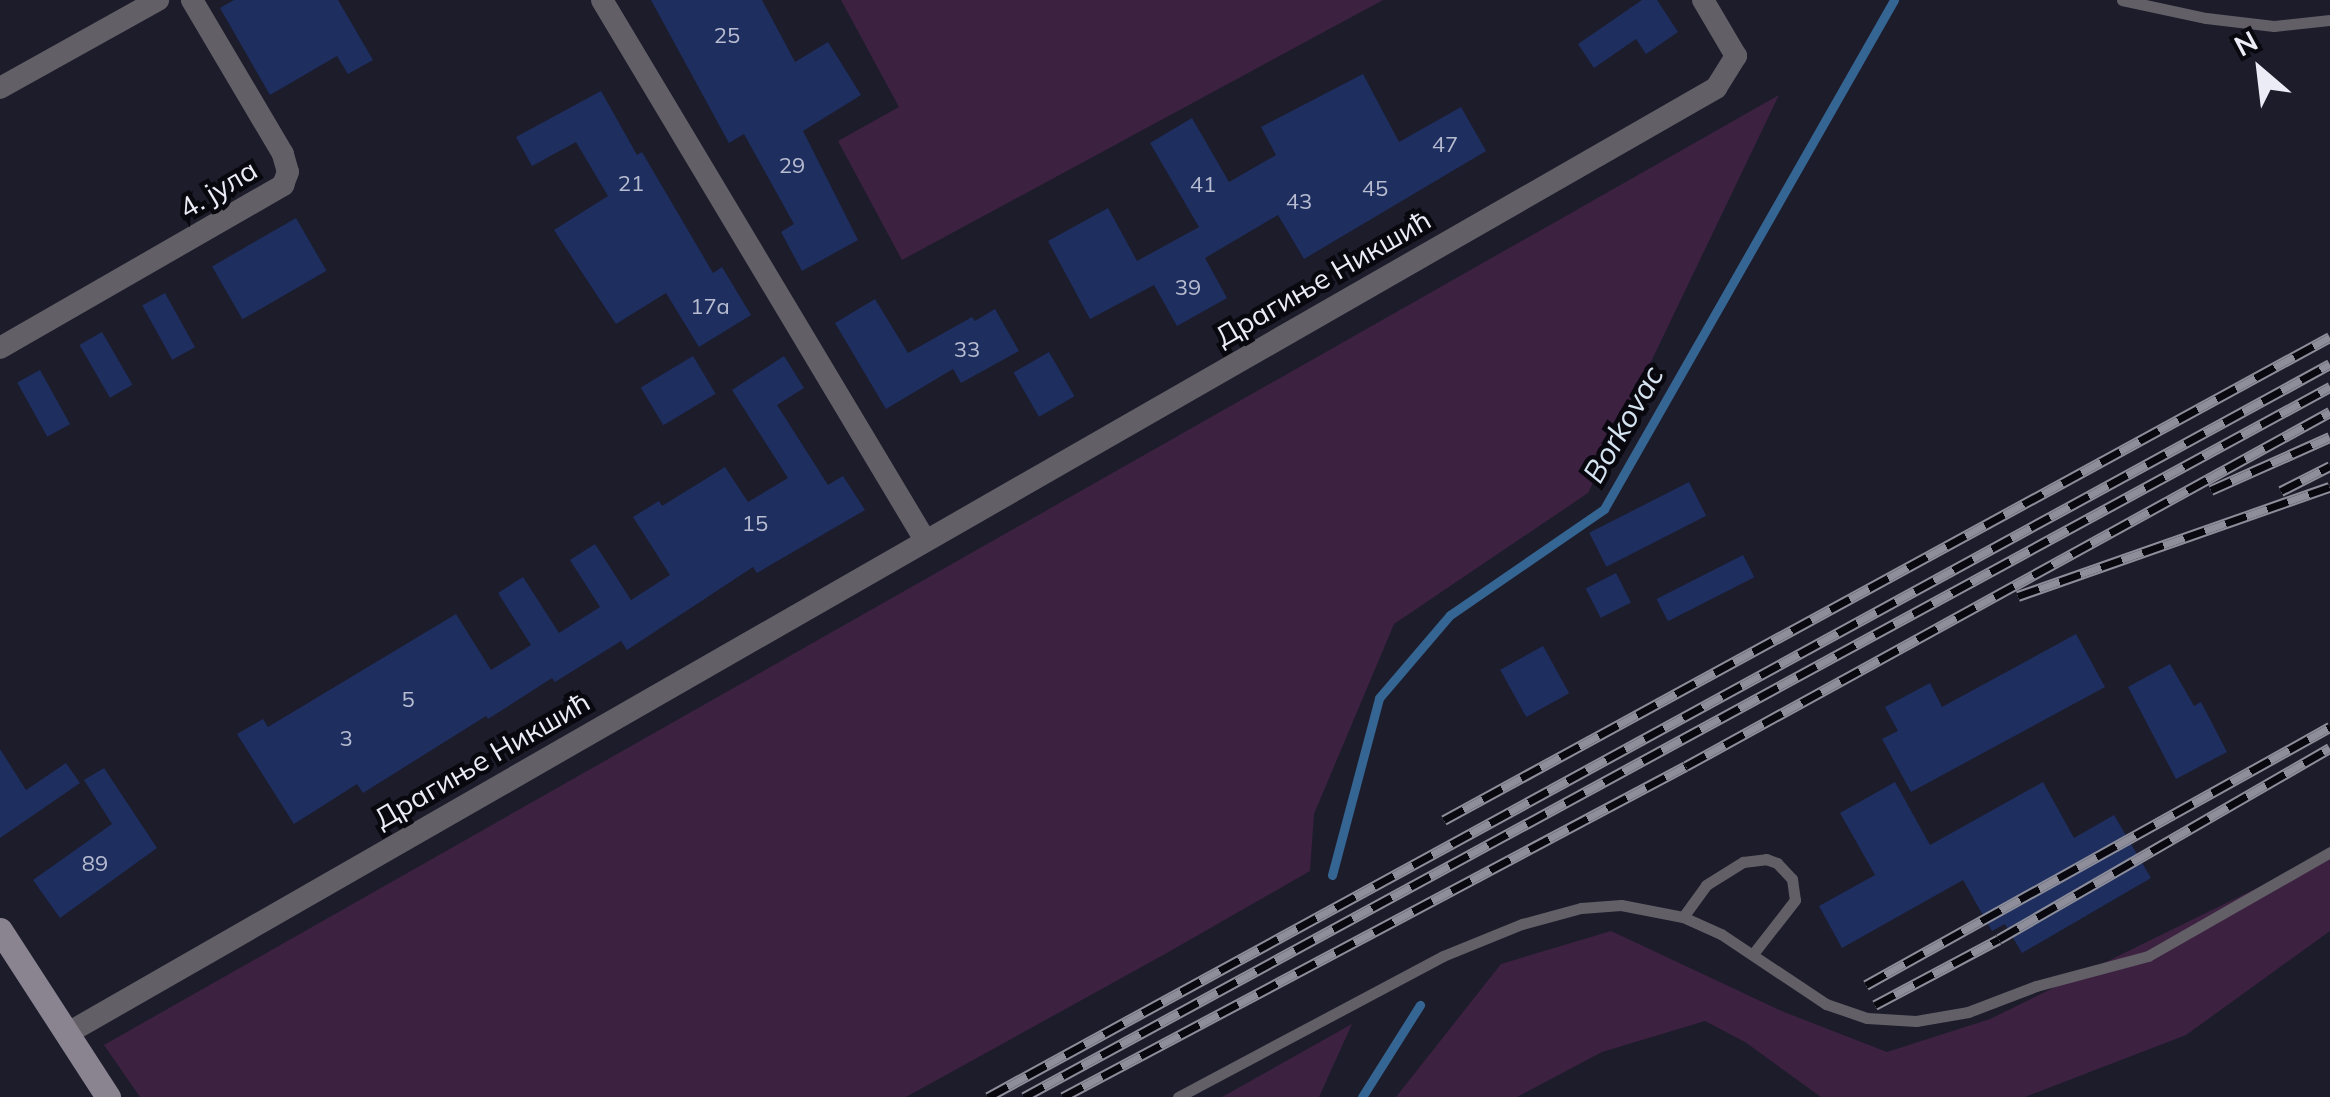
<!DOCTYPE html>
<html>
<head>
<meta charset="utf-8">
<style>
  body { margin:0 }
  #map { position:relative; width:2330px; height:1097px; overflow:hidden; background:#1d1c2b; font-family:Mulish,sans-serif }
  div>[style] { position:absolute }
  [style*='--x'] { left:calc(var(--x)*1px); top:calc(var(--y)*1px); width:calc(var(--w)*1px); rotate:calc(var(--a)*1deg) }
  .green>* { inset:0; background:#3c2141 }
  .stream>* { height:9px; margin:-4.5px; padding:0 4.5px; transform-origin:4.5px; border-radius:4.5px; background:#356592 }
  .building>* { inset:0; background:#1d2e5f; transform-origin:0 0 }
  .lane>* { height:11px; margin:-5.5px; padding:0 5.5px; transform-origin:5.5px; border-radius:5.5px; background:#625f67 }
  .street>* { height:22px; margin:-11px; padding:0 11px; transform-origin:11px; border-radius:11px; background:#625f67 }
  .secondary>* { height:25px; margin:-12.5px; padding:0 12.5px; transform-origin:12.5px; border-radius:12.5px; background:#898490 }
  .rail>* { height:11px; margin-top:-5.5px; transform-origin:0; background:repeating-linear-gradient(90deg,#08080e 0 22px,#8e8e9a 0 44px); box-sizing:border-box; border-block:2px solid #8e8e9a }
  span { translate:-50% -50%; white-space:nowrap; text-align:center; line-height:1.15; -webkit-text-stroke:9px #08080e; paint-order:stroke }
  .number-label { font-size:22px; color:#b8bcd0 }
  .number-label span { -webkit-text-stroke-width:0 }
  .street-label { font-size:28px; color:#ebecf6 }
  .water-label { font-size:30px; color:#d6e4f2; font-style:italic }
  .north { position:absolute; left:2210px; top:20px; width:100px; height:100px; -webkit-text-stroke:8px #08080e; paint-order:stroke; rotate:332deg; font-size:28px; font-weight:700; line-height:40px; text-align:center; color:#ebecf6 }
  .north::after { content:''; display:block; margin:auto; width:35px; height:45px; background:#ebecf6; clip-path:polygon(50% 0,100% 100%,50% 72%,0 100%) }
</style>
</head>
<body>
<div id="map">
  <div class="green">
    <div style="clip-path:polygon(841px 0,1383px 0,902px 260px,838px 141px,899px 107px)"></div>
    <div style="clip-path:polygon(1779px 95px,1588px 493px,1394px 624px,1314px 814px,1310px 871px,1165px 954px,906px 1097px,140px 1097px,104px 1045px)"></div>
    <div style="clip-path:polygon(2330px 852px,2330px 931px,2186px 1035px,2025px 1097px,1821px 1097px,1745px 1042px,1705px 1021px,1602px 1052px,1517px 1097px,1396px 1097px,1501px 964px,1611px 931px,1784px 1012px,1887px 1052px,1990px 1019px)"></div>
    <div style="clip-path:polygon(1352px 1024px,1319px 1097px,1222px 1097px)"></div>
  </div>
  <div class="stream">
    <div style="--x:1332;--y:875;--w:183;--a:-75.1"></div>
    <div style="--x:1379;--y:698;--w:109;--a:-49.5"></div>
    <div style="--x:1450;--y:615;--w:187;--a:-34.5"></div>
    <div style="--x:1604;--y:509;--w:586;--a:-60.33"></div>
    <div style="--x:1362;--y:1097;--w:109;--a:-57.8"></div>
  </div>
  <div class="building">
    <div style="clip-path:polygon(234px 0,338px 0,373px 60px,348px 74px,337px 56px,270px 95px,220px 8px)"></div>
    <div style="clip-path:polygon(651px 0,762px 0,795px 62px,828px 42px,861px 95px,803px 131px,858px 240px,802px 271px,781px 232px,794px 224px,744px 134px,729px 143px)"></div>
    <div style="clip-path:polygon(1642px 0,1657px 0,1678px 32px,1646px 54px,1636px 39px,1594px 68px,1578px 44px)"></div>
    <div style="clip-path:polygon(1363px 74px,1399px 142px,1461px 107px,1486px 151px,1304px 259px,1278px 215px,1205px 258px,1227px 298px,1177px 326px,1154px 285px,1090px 319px,1048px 241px,1108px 208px,1137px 261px,1199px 227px,1150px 143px,1192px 118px,1229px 182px,1276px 155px,1261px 127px)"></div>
    <div style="clip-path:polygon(601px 91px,637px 155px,642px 152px,713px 273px,722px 267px,751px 315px,699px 347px,666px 293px,616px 324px,554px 230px,608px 196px,576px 142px,532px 166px,516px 137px)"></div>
    <div style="left:296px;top:218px;width:61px;height:97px;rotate:60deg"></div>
    <div style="left:165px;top:293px;width:62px;height:26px;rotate:61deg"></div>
    <div style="clip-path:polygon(875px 299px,908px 353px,972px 317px,975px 321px,995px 309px,1019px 351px,961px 383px,953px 369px,886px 409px,835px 323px)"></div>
    <div style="left:102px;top:332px;width:61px;height:26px;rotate:60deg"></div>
    <div style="left:1049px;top:352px;width:51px;height:41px;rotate:60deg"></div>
    <div style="left:693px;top:356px;width:44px;height:61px;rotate:59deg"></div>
    <div style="clip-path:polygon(784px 356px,804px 388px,777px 405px,828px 485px,843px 476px,865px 510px,757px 573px,753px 567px,627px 650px,621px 641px,555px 682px,552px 678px,488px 719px,486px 716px,363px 793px,357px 784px,294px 824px,237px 734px,263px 719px,268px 727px,456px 614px,491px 670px,531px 645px,498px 593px,523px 577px,559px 633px,600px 607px,570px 560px,595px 544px,631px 600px,670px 575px,633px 517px,659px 501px,662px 506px,725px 467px,748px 502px,788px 478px,732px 390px)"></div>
    <div style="left:40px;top:370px;width:62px;height:26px;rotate:61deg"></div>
    <div style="left:1689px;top:482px;width:38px;height:112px;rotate:63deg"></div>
    <div style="left:1743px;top:555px;width:25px;height:97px;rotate:63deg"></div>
    <div style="left:1616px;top:573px;width:33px;height:34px;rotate:63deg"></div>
    <div style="clip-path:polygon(2076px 634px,2105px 687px,1911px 792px,1882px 739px,1898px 731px,1885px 707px,1930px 683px,1942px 707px)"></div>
    <div style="left:1543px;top:646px;width:54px;height:49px;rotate:61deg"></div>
    <div style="clip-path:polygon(2170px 664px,2194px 706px,2201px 702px,2227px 752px,2176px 779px,2128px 687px)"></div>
    <div style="clip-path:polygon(0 749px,26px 790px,66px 763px,80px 783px,0 838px)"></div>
    <div style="clip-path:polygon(104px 768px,157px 848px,60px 918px,33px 880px,112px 824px,84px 780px)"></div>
    <div style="clip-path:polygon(1895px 782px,1930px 845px,2043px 782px,2074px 838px,2114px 815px,2151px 878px,2022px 953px,2005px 924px,1992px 931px,1963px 880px,1842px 948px,1819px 906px,1875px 875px,1840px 813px)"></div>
  </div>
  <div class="lane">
    <div style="--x:2122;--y:0;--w:86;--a:12.1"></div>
    <div style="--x:2206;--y:18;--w:68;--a:6.7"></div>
    <div style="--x:2274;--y:26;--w:56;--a:-6.1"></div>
    <div style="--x:1683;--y:917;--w:39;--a:-54"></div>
    <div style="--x:1706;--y:885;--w:44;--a:-31.9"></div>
    <div style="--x:1743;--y:862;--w:23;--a:-7"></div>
    <div style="--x:1766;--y:859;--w:12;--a:20"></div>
    <div style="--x:1777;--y:863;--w:22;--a:47"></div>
    <div style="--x:1792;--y:879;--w:21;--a:82"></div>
    <div style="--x:1795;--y:900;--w:68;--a:127.9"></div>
    <div style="--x:1178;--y:1097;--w:300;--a:-28"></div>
    <div style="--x:1443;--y:956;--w:85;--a:-22.1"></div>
    <div style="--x:1522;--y:924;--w:61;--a:-15.2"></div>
    <div style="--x:1581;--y:908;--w:40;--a:-4.3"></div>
    <div style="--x:1621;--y:905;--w:63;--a:11"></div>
    <div style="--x:1683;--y:917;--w:42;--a:24.1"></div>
    <div style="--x:1721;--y:934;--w:126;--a:33.7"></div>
    <div style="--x:1826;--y:1004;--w:43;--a:18.9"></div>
    <div style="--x:1867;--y:1018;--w:49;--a:3.5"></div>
    <div style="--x:1916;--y:1021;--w:53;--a:-9.8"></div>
    <div style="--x:1968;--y:1012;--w:73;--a:-20.9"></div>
    <div style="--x:2036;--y:986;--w:116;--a:-15"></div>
    <div style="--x:2148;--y:956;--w:210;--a:-29.7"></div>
  </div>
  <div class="street">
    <div style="--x:602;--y:0;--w:629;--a:59.11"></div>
    <div style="--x:0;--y:88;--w:181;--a:-29.1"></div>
    <div style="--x:0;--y:348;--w:327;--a:-29.9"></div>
    <div style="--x:283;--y:185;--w:14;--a:-69"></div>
    <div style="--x:288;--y:172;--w:19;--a:-106"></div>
    <div style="--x:283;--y:154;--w:179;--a:-120.6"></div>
    <div style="--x:68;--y:1033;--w:1900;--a:-29.83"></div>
    <div style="--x:1716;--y:88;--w:38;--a:-58"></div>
    <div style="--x:1736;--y:56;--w:65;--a:-120.5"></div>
  </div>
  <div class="secondary">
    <div style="--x:0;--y:930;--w:199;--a:57.1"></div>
  </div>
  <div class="rail">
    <div style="--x:2211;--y:490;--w:130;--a:-24"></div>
    <div style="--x:2281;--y:491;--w:55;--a:-27"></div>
    <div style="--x:2018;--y:596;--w:330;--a:-19.3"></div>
    <div style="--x:1444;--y:820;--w:1009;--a:-28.6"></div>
    <div style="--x:1866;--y:985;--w:531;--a:-29.08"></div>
    <div style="--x:1875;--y:1005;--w:140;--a:-28"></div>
    <div style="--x:1999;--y:939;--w:382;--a:-30"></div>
    <div style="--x:988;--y:1097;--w:1529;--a:-28.64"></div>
    <div style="--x:1024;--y:1097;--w:1487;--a:-28.53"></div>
    <div style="--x:1063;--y:1097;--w:705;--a:-27.98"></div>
    <div style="--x:1686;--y:766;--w:735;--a:-28.8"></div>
  </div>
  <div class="number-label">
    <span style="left:727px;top:36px">25</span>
    <span style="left:1445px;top:145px">47</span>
    <span style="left:792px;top:166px">29</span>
    <span style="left:631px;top:184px">21</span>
    <span style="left:1203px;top:185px">41</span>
    <span style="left:1375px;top:189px">45</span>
    <span style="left:1299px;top:202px">43</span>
    <span style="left:1188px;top:288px">39</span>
    <span style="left:710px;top:307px">17a</span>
    <span style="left:967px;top:350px">33</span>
    <span style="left:755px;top:524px">15</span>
    <span style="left:408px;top:700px">5</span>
    <span style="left:346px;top:739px">3</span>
    <span style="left:95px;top:864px">89</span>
  </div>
  <div class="street-label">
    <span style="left:218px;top:189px;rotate:-31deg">4. јула</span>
    <span style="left:1323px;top:278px;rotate:-30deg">Драгиње Никшић</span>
    <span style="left:482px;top:760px;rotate:-30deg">Драгиње Никшић</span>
  </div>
  <div class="water-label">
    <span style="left:1623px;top:424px;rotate:-60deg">Borkovac</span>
  </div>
  <div class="north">N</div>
</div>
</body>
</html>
